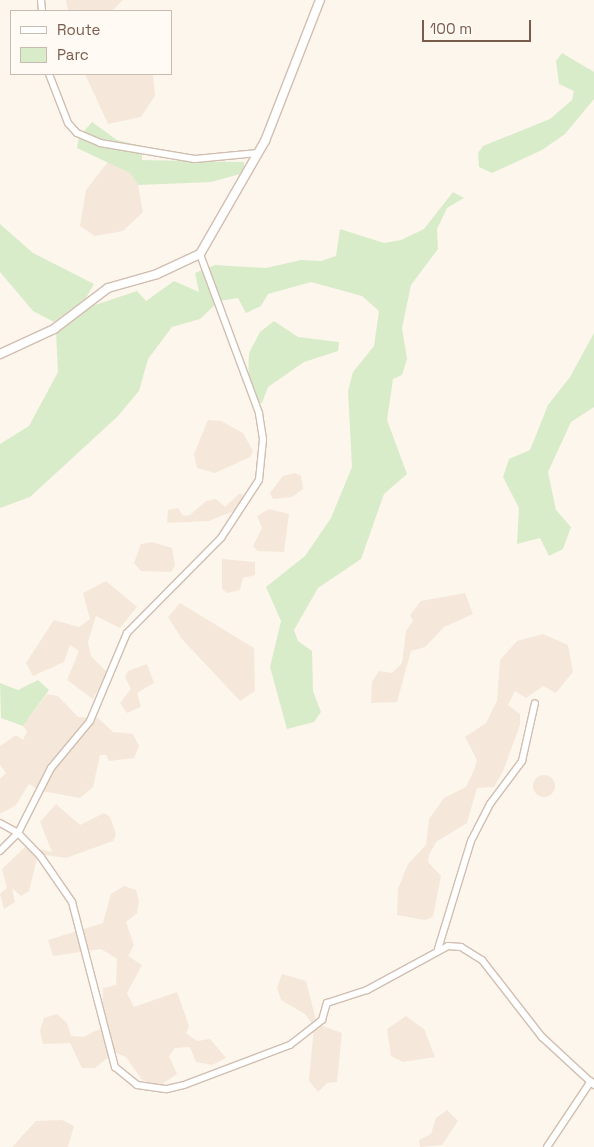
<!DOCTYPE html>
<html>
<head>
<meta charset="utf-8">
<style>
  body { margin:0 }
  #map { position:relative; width:594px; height:1147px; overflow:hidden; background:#fdf6ec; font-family:"Space Grotesk",sans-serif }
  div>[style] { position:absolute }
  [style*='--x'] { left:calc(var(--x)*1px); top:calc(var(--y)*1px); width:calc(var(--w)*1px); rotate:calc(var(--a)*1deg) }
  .residential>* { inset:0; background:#f5e8da }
  .round { border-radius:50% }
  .green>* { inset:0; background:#d8ecc9 }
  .roads { filter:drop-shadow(1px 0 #d1beb0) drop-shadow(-1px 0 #d1beb0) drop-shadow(0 1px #d1beb0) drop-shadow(0 -1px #d1beb0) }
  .minor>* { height:6px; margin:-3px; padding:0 3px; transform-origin:3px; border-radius:3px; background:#fff }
  .tertiary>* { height:8px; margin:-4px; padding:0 4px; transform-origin:4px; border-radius:4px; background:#fff }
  span { translate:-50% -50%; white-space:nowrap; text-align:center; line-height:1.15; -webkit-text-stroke:4px #fffaf3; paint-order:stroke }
  .legend { position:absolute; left:10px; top:10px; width:162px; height:65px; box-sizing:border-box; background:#fffaf3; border:1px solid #cabbb1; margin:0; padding:6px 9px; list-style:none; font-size:15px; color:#7a5c4d }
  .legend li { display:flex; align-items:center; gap:10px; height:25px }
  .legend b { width:25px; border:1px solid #cabbb1 }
  .scale { position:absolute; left:422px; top:20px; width:109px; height:22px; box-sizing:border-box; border:2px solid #7a5c4d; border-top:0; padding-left:6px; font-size:15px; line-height:18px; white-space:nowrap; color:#7a5c4d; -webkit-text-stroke:4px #fffaf3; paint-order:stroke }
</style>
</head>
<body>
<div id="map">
  <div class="residential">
    <div style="clip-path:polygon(66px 0,123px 0,112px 11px,68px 11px)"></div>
    <div style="clip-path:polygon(85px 74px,153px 74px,155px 96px,141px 117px,108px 124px)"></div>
    <div style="clip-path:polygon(108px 162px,130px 173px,138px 185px,143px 212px,123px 231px,95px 236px,80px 226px,86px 190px)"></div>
    <div style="clip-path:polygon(208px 420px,221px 421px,243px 433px,253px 451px,250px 457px,215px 473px,197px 468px,194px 454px)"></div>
    <div style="clip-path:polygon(295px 473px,301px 476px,303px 489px,292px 497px,273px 499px,270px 493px,283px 476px)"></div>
    <div style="clip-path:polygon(240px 493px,245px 497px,236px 510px,209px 521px,167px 523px,168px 510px,178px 508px,183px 516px,190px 515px,206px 501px,216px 499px,225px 507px)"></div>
    <div style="clip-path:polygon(269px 509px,289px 514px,284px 552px,258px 551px,253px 546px,262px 528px,257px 516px)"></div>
    <div style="clip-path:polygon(152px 542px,172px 548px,175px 566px,171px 572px,141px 571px,134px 563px,141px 544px)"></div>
    <div style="clip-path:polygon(222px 559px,255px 562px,255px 575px,243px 578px,240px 590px,227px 593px,222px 589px)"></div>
    <div style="clip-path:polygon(106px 581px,137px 607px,120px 628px,96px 616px,88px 642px,91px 656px,107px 672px,93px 699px,67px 680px,79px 651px,70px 645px,64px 662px,33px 676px,26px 663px,54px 620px,79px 627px,90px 619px,83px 593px)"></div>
    <div style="clip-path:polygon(465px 593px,473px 614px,444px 627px,425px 647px,411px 651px,397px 702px,371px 703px,372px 682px,379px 671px,392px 673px,402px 663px,406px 631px,413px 621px,410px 615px,421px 601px)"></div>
    <div style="clip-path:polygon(180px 603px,254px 648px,255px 691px,240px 701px,182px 639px,168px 617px)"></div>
    <div style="clip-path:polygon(543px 634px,568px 645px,573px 672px,556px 693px,543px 686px,526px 698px,515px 691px,508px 705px,520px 714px,520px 725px,504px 769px,494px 787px,477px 788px,467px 823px,436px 842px,429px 855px,428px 862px,441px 876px,433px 917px,425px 920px,397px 915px,398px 889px,408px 864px,426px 845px,429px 819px,444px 798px,466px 787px,474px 770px,477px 760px,465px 737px,486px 723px,497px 701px,500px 660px,517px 641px)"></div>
    <div style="clip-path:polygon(147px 664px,154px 683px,137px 693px,141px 707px,127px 713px,120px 703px,131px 689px,125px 677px,128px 671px)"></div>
    <div style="clip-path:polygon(47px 694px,58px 696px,78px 717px,98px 718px,113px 732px,133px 734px,139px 746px,134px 758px,109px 761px,106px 755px,100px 755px,93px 787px,80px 798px,41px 791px,29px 784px,16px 805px,0 814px,0 779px,6px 773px,0 765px,0 746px,16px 735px,23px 740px,27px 731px,23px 726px)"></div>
    <div class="round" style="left:533px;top:775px;width:22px;height:22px"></div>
    <div style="clip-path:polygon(56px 804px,80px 825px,104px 813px,110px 817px,116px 834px,113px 841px,66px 858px,38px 854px,29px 891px,21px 896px,12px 888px,15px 902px,4px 909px,0 894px,7px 888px,2px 869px,26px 846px,52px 852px,40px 822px)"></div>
    <div style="clip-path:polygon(124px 886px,136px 890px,139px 901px,137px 913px,126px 922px,134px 945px,128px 956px,142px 965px,127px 993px,134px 1007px,177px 992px,189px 1026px,186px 1033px,197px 1041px,210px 1039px,226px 1058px,212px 1065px,196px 1062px,190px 1047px,175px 1048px,169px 1056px,177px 1074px,158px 1087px,142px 1080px,126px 1057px,114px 1052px,95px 1068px,82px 1068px,70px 1043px,43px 1044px,40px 1031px,44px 1018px,57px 1014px,67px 1023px,71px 1036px,83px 1037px,102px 1028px,103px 988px,116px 985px,117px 959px,101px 949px,53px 956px,48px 940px,103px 923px,111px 894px)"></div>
    <div style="clip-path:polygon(282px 974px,306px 981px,317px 1024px,342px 1033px,337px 1082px,327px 1083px,318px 1092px,309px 1081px,314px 1026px,305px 1014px,281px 1000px,277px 988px)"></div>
    <div style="clip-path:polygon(406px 1016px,424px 1029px,435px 1057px,403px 1062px,391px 1056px,387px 1029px)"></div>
    <div style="clip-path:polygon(447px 1110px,458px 1121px,442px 1145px,420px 1147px,419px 1140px,431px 1134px,436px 1118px)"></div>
    <div style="clip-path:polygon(62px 1120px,74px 1126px,68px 1147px,12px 1147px,36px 1121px)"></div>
  </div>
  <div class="green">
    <div style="clip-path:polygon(562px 53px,594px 72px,594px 99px,565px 134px,542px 150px,492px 173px,479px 167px,478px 153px,483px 146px,550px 119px,572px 100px,574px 91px,559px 84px,556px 61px)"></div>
    <div style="clip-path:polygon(92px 122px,117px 140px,142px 146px,142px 160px,244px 162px,244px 173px,211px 182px,138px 185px,130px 173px,77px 148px,79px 137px)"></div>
    <div style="clip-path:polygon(453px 192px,464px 198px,447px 208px,437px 229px,438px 249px,411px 285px,402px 328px,407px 359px,402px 375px,393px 379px,387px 420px,407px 474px,384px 494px,361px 559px,318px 588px,294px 630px,298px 641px,312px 651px,313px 691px,321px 712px,314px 722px,287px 729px,270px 667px,281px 621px,266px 587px,305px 556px,331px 518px,352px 467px,348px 391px,353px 372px,374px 346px,379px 311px,362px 296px,311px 282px,268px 294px,261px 306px,246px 313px,238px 298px,219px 301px,200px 319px,172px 327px,148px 359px,139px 391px,117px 417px,30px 497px,0 508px,0 444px,29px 426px,58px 372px,56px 332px,89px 307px,137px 291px,146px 301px,174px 281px,199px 292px,195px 273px,215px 265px,266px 268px,301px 260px,321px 261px,336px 256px,340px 229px,384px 243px,401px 240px,424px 229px)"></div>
    <div style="clip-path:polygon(0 224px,33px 253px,94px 284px,86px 298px,54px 322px,33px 311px,0 272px)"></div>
    <div style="clip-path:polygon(274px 321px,298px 337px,339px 342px,338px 351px,304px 362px,268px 387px,262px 403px,254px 402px,248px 382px,249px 353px,260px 332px)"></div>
    <div style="clip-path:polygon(594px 333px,594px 407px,571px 422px,548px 472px,556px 510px,571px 527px,563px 549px,549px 556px,540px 538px,517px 544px,519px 508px,503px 477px,509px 459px,530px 450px,548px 405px,570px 377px)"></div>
    <div style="clip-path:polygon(38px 680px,49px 690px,23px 726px,1px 718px,0 683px,18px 690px)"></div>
  </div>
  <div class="roads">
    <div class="minor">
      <div style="--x:41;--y:0;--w:11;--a:85"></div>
      <div style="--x:49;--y:74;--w:53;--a:68.8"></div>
      <div style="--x:68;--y:123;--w:13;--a:48"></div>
      <div style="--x:77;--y:133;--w:25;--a:23"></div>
      <div style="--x:100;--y:143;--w:96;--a:9.6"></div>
      <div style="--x:195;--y:159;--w:63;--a:-5.4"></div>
      <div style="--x:0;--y:823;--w:21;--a:29"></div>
      <div style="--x:18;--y:833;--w:33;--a:46"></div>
      <div style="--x:41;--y:857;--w:55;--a:55.4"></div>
      <div style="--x:72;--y:902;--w:171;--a:75.4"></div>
      <div style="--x:115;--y:1067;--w:28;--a:39"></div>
      <div style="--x:137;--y:1085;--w:30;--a:8"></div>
      <div style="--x:167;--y:1089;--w:17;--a:-13"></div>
      <div style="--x:184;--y:1085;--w:113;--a:-20.7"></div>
      <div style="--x:290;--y:1045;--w:41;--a:-38"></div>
      <div style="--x:322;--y:1020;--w:18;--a:-74"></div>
      <div style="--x:327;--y:1003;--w:42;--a:-18"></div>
      <div style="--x:367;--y:990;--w:92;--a:-28.5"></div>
      <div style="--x:448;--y:946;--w:13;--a:4"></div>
      <div style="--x:461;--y:947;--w:25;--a:32"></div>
      <div style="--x:482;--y:960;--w:98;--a:52.1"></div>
      <div style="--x:542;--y:1037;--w:71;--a:42.7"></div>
      <div style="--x:0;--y:851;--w:25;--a:-45"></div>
      <div style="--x:18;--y:833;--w:73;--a:-63.1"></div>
      <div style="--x:51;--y:768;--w:61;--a:-50.3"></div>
      <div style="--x:90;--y:721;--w:95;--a:-67.2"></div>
      <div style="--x:127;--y:633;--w:134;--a:-45.3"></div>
      <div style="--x:221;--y:538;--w:69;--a:-56.8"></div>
      <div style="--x:259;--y:480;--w:41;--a:-84.4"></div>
      <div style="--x:263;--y:439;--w:26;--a:-99"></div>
      <div style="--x:259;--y:413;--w:170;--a:-110.4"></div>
      <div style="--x:438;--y:949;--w:113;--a:-73"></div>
      <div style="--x:471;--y:841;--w:42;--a:-62.8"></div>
      <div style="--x:490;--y:804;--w:54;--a:-53.3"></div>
      <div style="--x:522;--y:761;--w:59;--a:-77.4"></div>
      <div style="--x:547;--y:1147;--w:79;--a:-56.3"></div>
    </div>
    <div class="tertiary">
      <div style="--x:0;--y:354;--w:60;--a:-24.8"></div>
      <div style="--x:54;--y:329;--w:68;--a:-37.2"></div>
      <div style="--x:108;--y:288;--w:51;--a:-15.9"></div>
      <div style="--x:157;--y:274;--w:47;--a:-24.9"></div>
      <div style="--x:200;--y:254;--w:130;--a:-60.1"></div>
      <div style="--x:265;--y:141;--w:151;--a:-68.7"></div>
    </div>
  </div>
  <ul class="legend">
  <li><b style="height:6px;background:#fff"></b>Route</li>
  <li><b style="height:14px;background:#d8ecc9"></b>Parc</li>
  </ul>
  <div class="scale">100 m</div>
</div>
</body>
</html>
